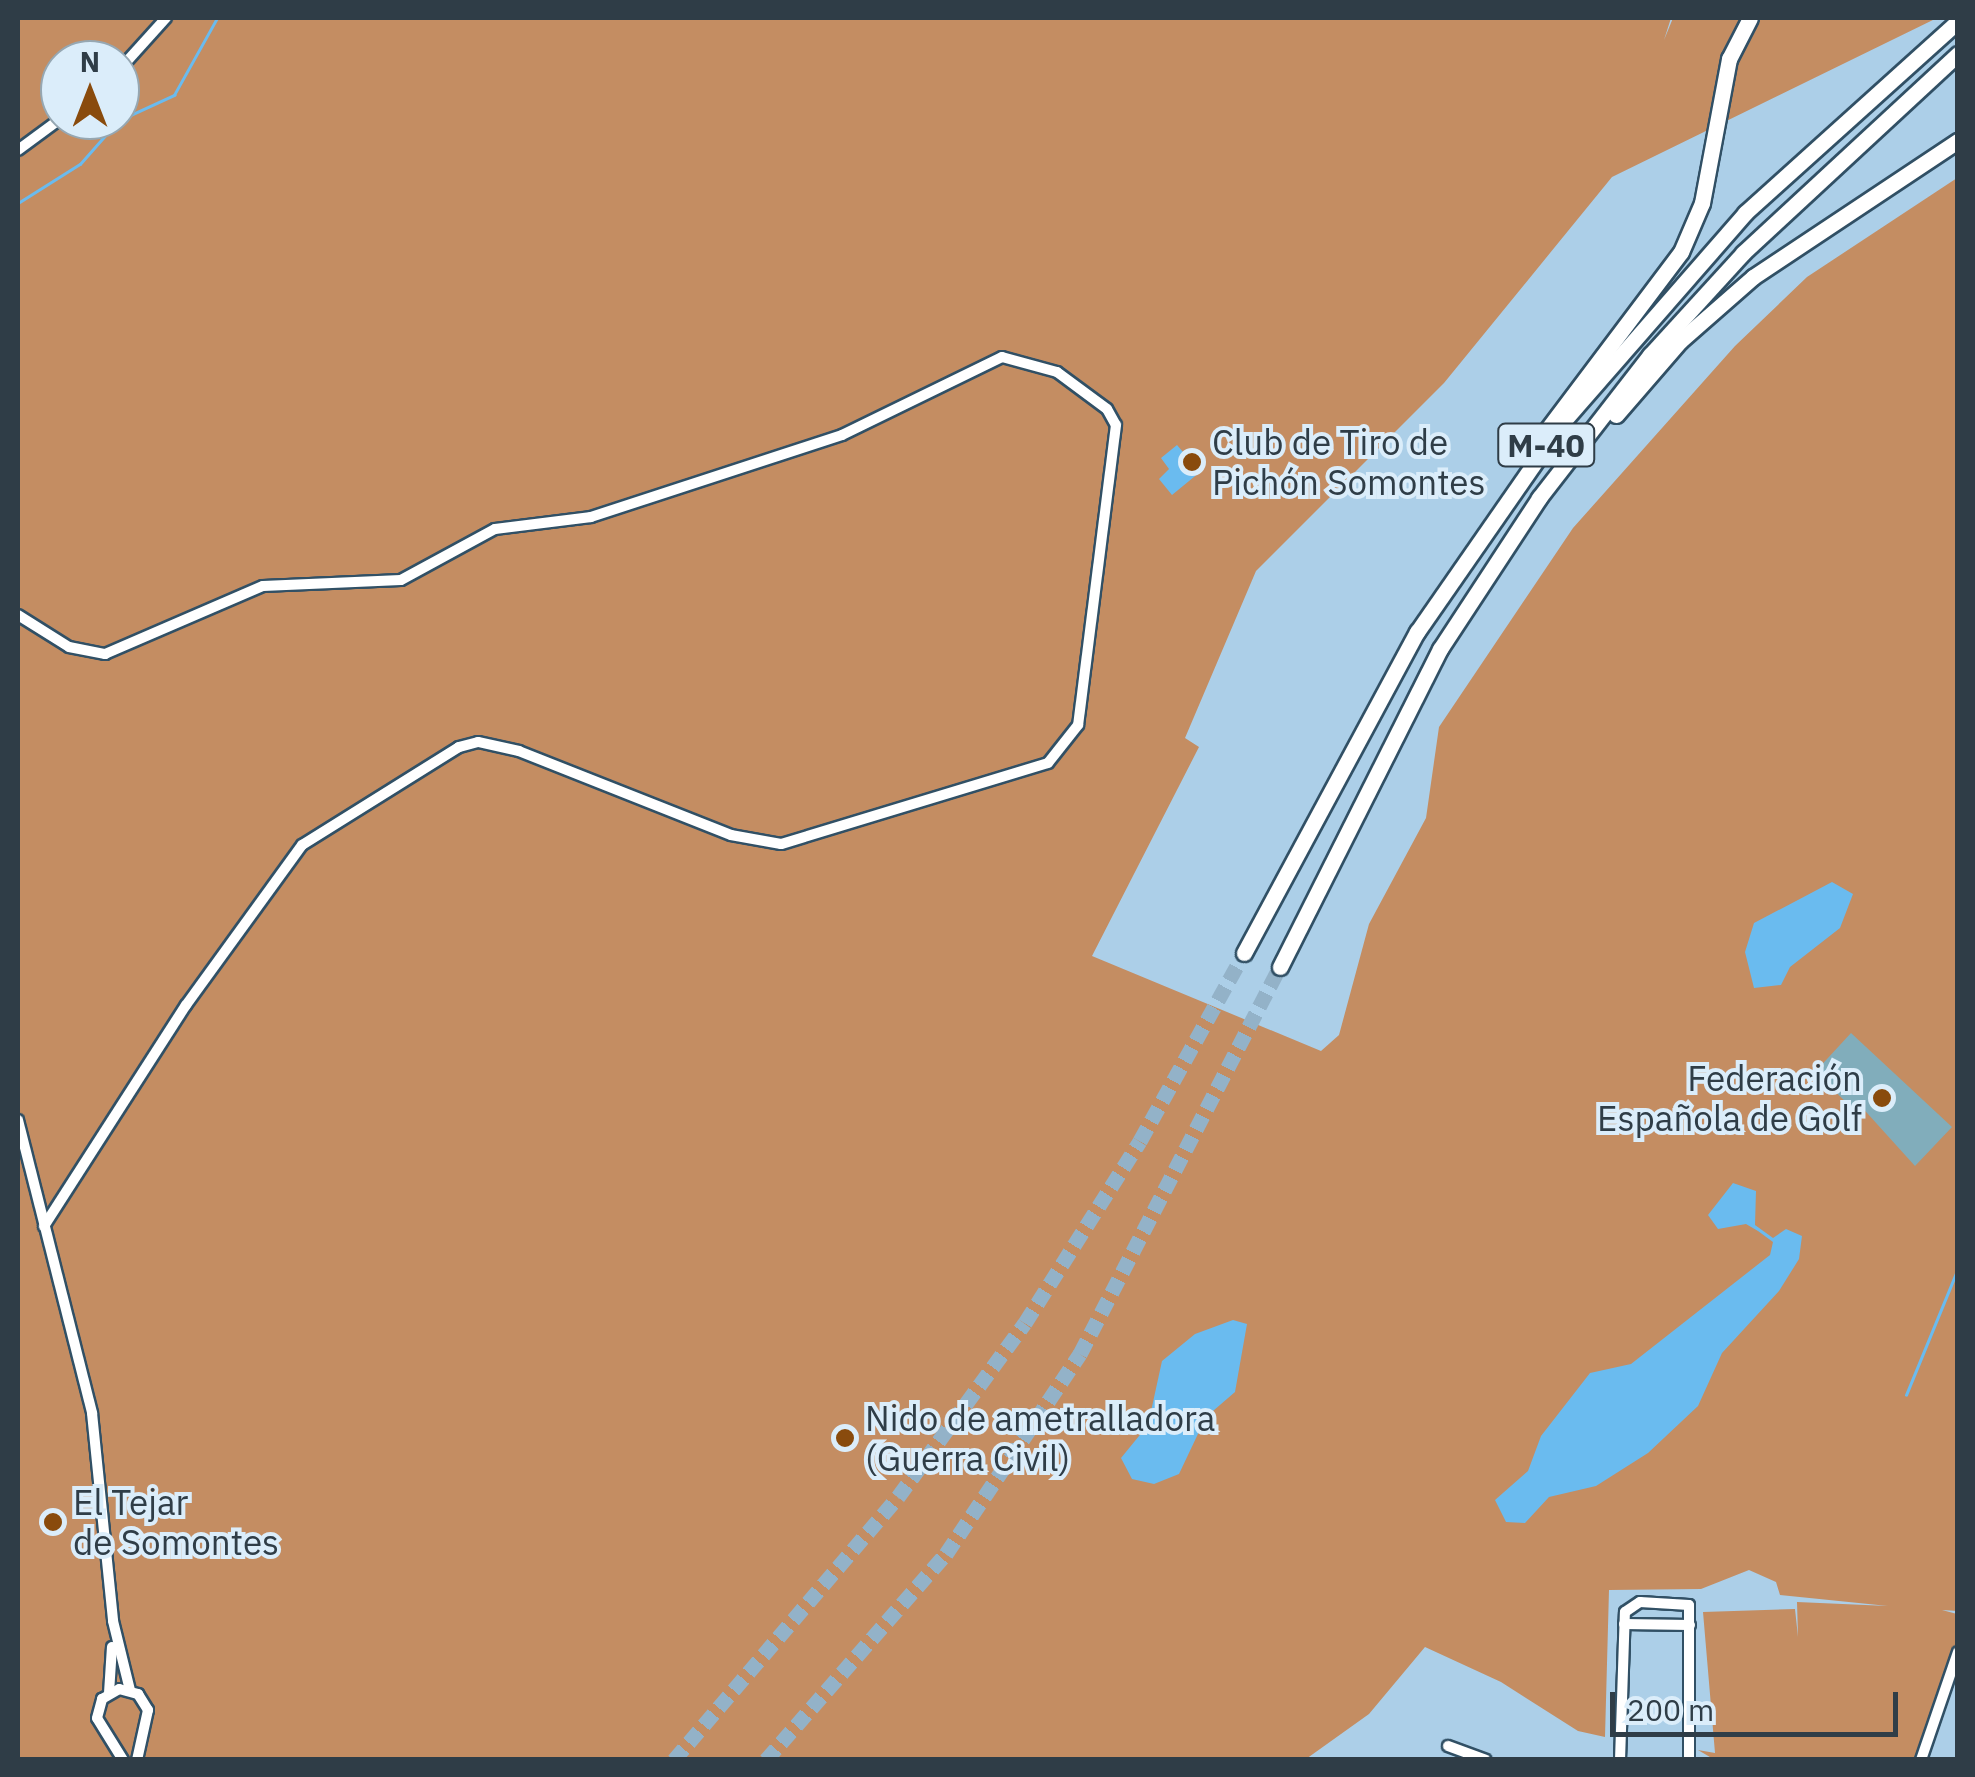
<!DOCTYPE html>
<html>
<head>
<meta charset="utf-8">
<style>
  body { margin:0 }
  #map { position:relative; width:1975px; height:1777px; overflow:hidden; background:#accfe8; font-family:"IBM Plex Sans",sans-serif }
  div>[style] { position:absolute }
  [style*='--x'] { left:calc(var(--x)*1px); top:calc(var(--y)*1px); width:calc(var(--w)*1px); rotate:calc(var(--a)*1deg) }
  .green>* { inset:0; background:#c48d62 }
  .water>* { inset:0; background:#6abbef }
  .stream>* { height:2.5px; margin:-1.25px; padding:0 1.25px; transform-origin:1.25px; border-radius:1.25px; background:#6abbef }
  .building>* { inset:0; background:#81adbb }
  .highway-tunnel>* { height:15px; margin-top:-7.5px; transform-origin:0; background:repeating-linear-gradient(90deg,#93b2c8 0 15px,transparent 0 23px) }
  .roads { filter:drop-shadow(2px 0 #315065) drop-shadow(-2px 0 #315065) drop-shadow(0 2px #315065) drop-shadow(0 -2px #315065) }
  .minor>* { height:10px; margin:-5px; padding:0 5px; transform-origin:5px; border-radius:5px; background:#fff }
  .highway>* { height:15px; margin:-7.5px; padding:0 7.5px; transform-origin:7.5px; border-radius:7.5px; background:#fff }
  .dots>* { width:28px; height:28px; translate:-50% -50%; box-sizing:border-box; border:5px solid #dbedfa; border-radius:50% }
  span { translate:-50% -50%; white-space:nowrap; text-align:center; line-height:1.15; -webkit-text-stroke:8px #dbedfa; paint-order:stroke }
  .shield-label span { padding:2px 8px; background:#dbedfa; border:2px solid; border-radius:8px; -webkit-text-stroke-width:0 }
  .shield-label { font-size:32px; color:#2f3d47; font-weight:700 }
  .poi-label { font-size:35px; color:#2f3d47 }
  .left { translate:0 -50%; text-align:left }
  .right { translate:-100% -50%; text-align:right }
  .frame { position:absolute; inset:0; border:20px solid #2f3d47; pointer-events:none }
  .north { position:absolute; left:40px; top:40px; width:100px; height:100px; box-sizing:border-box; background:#dbedfa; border:2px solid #96a7b2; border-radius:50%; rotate:0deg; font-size:28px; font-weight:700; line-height:40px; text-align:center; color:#2f3d47 }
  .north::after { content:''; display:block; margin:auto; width:35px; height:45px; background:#894b0d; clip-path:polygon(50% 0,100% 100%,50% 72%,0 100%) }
  .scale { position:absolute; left:1610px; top:1692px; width:288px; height:45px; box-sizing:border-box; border:5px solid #2f3d47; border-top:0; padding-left:12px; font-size:30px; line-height:35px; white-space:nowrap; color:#2f3d47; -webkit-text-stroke:8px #dbedfa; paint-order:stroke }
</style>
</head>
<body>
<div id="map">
  <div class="green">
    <div style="clip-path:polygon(evenodd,18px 18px,1671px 18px,1664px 40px,1673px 18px,1937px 18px,1612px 177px,1444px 383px,1256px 571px,1185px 738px,1199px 747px,1092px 956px,1321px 1051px,1339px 1035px,1369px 924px,1426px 818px,1439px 727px,1573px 528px,1735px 346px,1807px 277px,1957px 178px,1958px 1611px,1942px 1610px,1957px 1614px,1958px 1652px,1921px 1759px,1715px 1760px,1698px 1750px,1715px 1753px,1703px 1612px,1795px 1609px,1798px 1637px,1797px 1602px,1888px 1606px,1780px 1595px,1776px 1582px,1749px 1570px,1701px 1589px,1609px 1590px,1605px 1737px,1578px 1731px,1501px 1682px,1425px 1647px,1369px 1714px,1306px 1759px,18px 1759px,18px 18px,60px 60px,120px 60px,120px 120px,60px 120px,60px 60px)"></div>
  </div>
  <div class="water">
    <div style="clip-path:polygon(1177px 445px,1200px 472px,1172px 495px,1159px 479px,1169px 469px,1161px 458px)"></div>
    <div style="clip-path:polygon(1832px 882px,1853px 894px,1840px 928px,1790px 967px,1781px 985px,1754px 988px,1745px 952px,1754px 923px)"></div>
    <div style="clip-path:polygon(1733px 1183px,1756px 1191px,1755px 1225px,1773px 1238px,1786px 1229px,1802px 1236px,1799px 1259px,1779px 1291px,1722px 1353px,1698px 1406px,1648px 1453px,1596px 1486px,1549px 1497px,1525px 1523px,1506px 1522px,1495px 1500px,1528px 1471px,1541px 1436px,1590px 1373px,1631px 1364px,1770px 1255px,1773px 1242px,1758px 1231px,1746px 1224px,1718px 1229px,1708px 1215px)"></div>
    <div style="clip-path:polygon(1233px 1320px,1247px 1324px,1235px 1392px,1206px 1417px,1179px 1474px,1154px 1484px,1132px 1479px,1121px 1458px,1148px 1425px,1162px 1361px,1195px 1334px)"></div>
  </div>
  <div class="stream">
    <div style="--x:120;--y:120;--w:60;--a:-24.8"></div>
    <div style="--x:174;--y:95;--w:88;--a:-60.8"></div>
    <div style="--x:18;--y:203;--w:73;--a:-32.2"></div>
    <div style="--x:80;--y:164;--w:57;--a:-48.5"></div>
    <div style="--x:1906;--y:1395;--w:137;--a:-67.7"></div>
  </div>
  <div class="building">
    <div style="clip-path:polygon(1851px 1033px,1952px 1127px,1915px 1166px,1858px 1103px,1852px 1108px,1815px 1072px)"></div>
  </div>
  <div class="highway-tunnel">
    <div style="--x:674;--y:1760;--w:345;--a:-49.6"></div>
    <div style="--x:898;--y:1497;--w:215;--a:-53.9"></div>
    <div style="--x:1025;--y:1323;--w:215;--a:-57.7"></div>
    <div style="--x:1140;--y:1141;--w:215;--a:-61"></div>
    <div style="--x:766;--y:1760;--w:274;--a:-48.9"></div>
    <div style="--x:946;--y:1554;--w:241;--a:-56.2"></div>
    <div style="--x:1080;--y:1354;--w:436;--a:-62.7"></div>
  </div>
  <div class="roads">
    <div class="minor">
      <div style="--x:120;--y:69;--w:69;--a:-48"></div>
      <div style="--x:18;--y:150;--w:52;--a:-36.4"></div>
      <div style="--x:18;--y:615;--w:60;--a:32.1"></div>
      <div style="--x:69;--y:647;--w:37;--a:11"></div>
      <div style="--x:105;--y:654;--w:172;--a:-23.3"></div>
      <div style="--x:263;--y:586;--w:138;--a:-2.5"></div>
      <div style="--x:401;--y:580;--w:107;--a:-28.5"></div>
      <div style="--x:495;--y:529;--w:97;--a:-7.1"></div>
      <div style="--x:591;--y:517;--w:264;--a:-18.1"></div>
      <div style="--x:842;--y:435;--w:178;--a:-26"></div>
      <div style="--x:1002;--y:357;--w:57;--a:15.3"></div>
      <div style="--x:1057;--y:372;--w:62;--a:36.5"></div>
      <div style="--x:1107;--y:409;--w:18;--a:61"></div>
      <div style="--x:1116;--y:425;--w:302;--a:97.2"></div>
      <div style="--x:1078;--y:725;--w:48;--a:128.3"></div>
      <div style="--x:1048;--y:763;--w:279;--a:163.1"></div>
      <div style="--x:781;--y:844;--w:51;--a:-169.8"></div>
      <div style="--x:731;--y:835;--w:228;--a:-158.4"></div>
      <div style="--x:519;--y:751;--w:42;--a:-167.6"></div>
      <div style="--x:478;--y:742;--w:20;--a:165"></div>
      <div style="--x:459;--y:747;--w:185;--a:148"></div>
      <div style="--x:302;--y:845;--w:198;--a:125.9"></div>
      <div style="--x:186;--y:1005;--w:263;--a:122.7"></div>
      <div style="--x:18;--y:1120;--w:302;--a:75.8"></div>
      <div style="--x:92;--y:1413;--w:209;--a:84.2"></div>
      <div style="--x:113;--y:1621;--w:71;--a:76.2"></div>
      <div style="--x:1624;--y:1624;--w:66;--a:0.9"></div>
      <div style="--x:109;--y:1693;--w:46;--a:-86.3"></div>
      <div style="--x:1448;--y:1746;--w:40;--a:20.2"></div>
      <div style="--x:123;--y:1760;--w:49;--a:-121.8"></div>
      <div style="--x:97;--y:1718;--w:20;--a:-75"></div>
      <div style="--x:102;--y:1699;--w:20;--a:-30"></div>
      <div style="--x:119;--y:1689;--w:20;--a:15"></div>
      <div style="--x:138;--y:1694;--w:19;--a:58"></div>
      <div style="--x:148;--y:1710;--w:51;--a:102.4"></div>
      <div style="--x:1620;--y:1760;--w:148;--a:-88.1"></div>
      <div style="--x:1625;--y:1612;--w:18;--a:-34"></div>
      <div style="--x:1640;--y:1602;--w:49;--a:3.5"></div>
      <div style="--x:1689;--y:1605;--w:155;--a:90"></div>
      <div style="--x:1921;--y:1760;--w:114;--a:-71.1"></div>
    </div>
    <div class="highway">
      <div style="--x:1616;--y:415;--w:98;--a:-49.1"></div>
      <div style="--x:1680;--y:341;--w:97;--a:-41.2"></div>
      <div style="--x:1753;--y:277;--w:246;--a:-33.6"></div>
      <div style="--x:1543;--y:435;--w:229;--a:-53"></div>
      <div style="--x:1681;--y:252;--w:53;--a:-66.8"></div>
      <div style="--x:1702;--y:203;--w:147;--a:-79.4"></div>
      <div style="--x:1729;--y:59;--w:46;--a:-62.9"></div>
      <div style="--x:1244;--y:953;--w:365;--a:-61.7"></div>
      <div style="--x:1417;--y:632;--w:254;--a:-55.2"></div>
      <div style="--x:1562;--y:423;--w:279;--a:-48.9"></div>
      <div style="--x:1745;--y:213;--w:287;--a:-42"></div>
      <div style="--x:1280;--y:967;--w:356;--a:-63.3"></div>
      <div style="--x:1440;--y:649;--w:181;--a:-56.7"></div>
      <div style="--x:1539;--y:498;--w:181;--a:-52.2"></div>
      <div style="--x:1650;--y:355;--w:138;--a:-47.6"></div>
      <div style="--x:1743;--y:253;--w:293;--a:-42.8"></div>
    </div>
  </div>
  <div class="dots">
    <div style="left:1192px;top:462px;background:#894b0d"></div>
    <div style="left:1882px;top:1098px;background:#894b0d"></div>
    <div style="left:845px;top:1438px;background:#894b0d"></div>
    <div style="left:53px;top:1522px;background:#894b0d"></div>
  </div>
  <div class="shield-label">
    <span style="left:1546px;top:445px">M-40</span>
  </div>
  <div class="poi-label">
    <span class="left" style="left:1212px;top:462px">Club de Tiro de<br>Pichón Somontes</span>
    <span class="right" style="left:1862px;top:1098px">Federación<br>Española de Golf</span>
    <span class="left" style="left:865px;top:1438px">Nido de ametralladora<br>(Guerra Civil)</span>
    <span class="left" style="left:73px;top:1522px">El Tejar<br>de Somontes</span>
  </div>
  <div class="frame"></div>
  <div class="north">N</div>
  <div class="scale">200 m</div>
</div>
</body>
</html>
